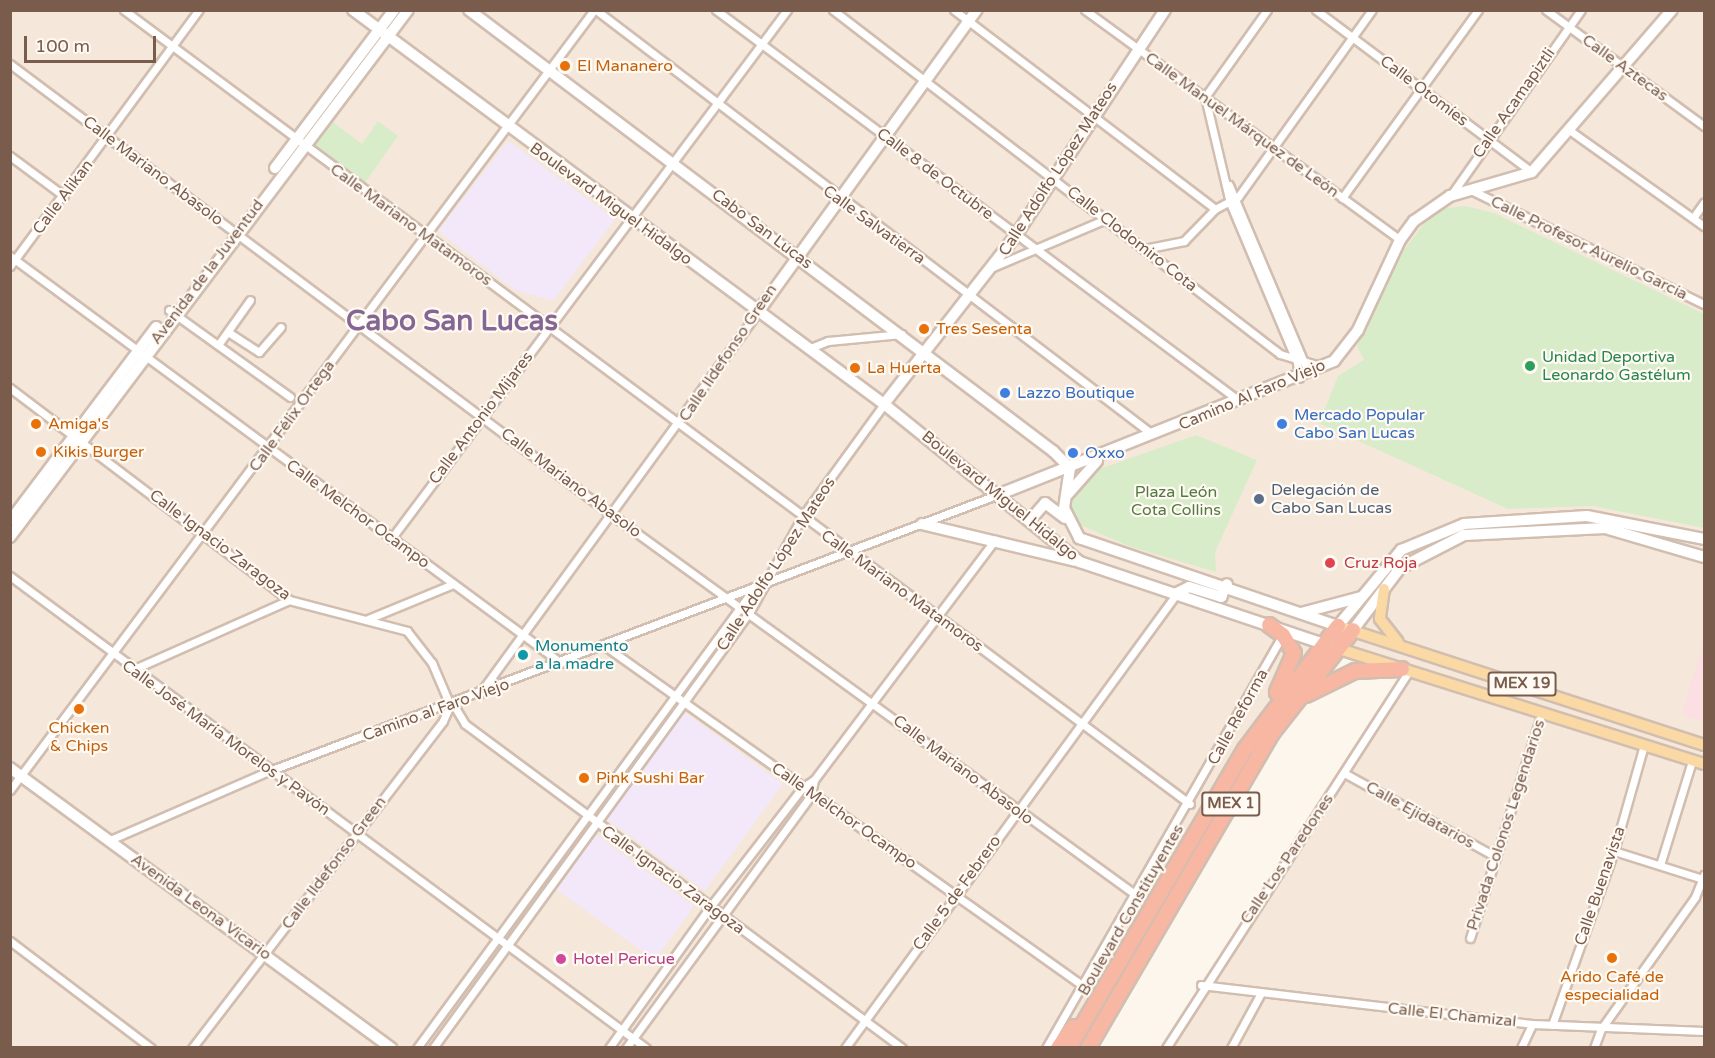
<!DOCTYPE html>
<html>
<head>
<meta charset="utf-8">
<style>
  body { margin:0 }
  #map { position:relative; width:1715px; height:1058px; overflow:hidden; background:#fdf6ec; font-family:"Varela Round",sans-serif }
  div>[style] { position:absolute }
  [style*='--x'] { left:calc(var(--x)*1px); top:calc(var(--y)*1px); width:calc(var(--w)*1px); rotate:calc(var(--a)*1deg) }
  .residential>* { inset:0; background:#f5e8da }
  .education>* { inset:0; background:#f3e8fa; transform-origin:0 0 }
  .medical>* { inset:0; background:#fbdfe3 }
  .green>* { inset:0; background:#d8ecc9 }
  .roads { filter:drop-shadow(2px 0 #d1beb0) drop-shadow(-2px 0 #d1beb0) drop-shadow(0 2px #d1beb0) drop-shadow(0 -2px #d1beb0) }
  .street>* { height:7px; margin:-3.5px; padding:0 3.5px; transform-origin:3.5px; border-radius:3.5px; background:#fff }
  .secondary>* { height:10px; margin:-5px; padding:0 5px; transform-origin:5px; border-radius:5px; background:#fff }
  .primary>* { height:10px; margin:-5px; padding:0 5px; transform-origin:5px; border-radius:5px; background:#fbd9a5 }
  .highway>* { height:14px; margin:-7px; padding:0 7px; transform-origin:7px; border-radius:7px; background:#f7b7a3 }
  .dots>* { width:16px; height:16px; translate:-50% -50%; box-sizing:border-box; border:3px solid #fffaf3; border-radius:50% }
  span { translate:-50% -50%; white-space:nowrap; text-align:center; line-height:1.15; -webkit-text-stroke:4.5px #fffaf3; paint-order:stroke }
  .shield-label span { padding:2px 4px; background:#fffaf3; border:2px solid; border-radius:4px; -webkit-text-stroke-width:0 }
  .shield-label { font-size:15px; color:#7a5c4d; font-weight:700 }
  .food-label { font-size:16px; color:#c56008 }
  .left { translate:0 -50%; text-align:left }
  .street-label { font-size:16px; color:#7a5c4d }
  .leisure-label { font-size:16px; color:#27864d }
  .shop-label { font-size:16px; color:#366cbe }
  .service-label { font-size:16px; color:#4e5e75 }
  .park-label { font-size:16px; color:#537a41 }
  .health-label { font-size:16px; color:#be3a42 }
  .culture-label { font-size:16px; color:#0d838f }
  .hotel-label { font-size:16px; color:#b23c85 }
  .town-label { font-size:28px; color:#846695; font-weight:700 }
  .frame { position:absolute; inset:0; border:12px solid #7a5c4d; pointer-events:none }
  .scale { position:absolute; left:24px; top:36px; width:132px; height:27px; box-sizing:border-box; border:3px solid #7a5c4d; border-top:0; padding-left:8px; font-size:18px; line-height:21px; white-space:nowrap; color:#7a5c4d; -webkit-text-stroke:4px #fffaf3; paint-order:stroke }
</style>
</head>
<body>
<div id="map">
  <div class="residential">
    <div style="clip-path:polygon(10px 11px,1704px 11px,1704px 1047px,1166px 1047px,1409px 672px,1324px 644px,1286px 691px,1110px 980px,1058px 1047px,11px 1047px)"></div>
  </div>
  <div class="education">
    <div style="clip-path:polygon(508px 141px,615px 219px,553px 301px,515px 290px,438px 231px)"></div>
    <div style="left:684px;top:712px;width:122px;height:132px;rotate:36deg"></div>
    <div style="left:596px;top:835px;width:121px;height:67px;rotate:36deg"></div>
  </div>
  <div class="medical">
    <div style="clip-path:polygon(1704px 641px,1704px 722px,1681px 714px)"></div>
  </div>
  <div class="green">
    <div style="clip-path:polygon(329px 119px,362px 144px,378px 121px,398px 136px,364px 184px,311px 144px)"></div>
    <div style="clip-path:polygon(1466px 206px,1494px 213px,1704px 314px,1704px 528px,1593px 506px,1508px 509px,1319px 423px,1338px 376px,1364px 360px,1357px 346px,1404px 250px,1435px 209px)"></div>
    <div style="clip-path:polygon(1196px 435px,1257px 460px,1215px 552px,1216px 572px,1131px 547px,1078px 524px,1068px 507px,1072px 491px,1091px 472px)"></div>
  </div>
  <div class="roads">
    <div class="street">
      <div style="--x:124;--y:10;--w:1329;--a:36.68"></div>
      <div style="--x:596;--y:10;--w:699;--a:37.33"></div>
      <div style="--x:716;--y:10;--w:652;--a:36.76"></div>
      <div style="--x:833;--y:10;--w:564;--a:37.58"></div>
      <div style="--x:1280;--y:354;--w:42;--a:16.7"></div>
      <div style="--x:954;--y:10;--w:328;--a:37.3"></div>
      <div style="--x:1085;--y:10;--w:390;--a:36.1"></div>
      <div style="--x:1267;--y:10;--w:107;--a:125.5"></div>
      <div style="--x:1205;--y:97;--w:109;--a:76.7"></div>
      <div style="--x:1230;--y:203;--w:173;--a:67.2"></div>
      <div style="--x:1297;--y:362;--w:16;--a:83"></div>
      <div style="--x:1316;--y:10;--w:270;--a:36.9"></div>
      <div style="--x:1546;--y:10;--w:196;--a:36.3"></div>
      <div style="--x:10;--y:64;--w:752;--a:36.84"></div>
      <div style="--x:612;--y:515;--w:647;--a:35.95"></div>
      <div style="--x:1572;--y:132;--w:162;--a:35.5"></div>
      <div style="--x:10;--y:156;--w:67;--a:36.5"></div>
      <div style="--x:1229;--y:185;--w:195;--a:67.1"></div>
      <div style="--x:1473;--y:191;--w:257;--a:26.1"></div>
      <div style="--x:1451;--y:195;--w:226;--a:-54.9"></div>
      <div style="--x:1342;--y:198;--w:232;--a:-54.1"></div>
      <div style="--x:1693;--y:218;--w:19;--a:-55"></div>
      <div style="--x:1144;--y:249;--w:41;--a:-11.3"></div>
      <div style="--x:1184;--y:241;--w:45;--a:-45.9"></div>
      <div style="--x:1215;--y:209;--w:26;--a:-28"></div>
      <div style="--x:1238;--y:197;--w:230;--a:-54.4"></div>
      <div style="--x:10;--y:256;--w:685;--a:36.45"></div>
      <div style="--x:10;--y:266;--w:318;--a:-53.6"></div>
      <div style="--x:993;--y:267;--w:123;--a:-23"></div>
      <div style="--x:169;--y:310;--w:149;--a:35.7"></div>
      <div style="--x:228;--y:332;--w:37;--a:33"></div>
      <div style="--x:259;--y:352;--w:33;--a:-49"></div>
      <div style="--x:218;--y:345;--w:55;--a:-54.6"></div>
      <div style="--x:808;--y:349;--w:22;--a:-22"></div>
      <div style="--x:828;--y:341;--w:74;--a:-5.4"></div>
      <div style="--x:10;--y:388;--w:350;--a:37.2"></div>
      <div style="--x:289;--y:600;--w:122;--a:14.7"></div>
      <div style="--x:407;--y:631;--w:41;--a:52"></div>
      <div style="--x:432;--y:663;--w:46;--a:66.8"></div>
      <div style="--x:450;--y:705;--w:17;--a:114"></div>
      <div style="--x:443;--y:721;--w:412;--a:127.5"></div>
      <div style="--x:391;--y:539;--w:661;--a:-53.18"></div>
      <div style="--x:10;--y:576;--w:792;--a:36.58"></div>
      <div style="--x:368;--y:619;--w:92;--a:-22.4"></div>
      <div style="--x:605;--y:646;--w:587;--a:35.42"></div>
      <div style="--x:132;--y:670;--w:172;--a:-24"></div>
      <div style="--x:480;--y:693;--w:472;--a:-53.9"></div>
      <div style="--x:453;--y:704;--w:23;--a:59"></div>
      <div style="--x:465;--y:724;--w:544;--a:36.55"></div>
      <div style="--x:1344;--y:773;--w:174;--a:28.9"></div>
      <div style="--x:10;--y:790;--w:974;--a:-53.18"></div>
      <div style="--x:110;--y:840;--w:173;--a:-23.5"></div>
      <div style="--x:269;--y:771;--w:781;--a:-20.78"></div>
      <div style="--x:1614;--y:851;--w:93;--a:17.5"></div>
      <div style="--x:1660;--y:865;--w:109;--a:-72.9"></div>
      <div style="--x:1470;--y:938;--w:237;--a:-72.3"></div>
      <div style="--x:10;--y:941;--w:177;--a:37.2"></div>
      <div style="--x:1201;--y:985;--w:333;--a:6.7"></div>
      <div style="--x:1532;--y:1024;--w:172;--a:2.3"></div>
      <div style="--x:1552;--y:1025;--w:185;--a:-70.4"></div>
      <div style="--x:1614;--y:851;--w:110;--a:-74.2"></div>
      <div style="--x:417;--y:1048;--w:568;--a:-53.74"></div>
      <div style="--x:433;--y:1048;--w:540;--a:-54.04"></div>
      <div style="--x:750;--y:611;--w:107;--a:-61"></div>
      <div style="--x:802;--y:517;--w:140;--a:-54"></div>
      <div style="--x:609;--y:1048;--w:173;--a:-54.4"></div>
      <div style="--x:710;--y:907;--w:150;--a:-52.3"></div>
      <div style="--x:802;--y:788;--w:14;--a:-34"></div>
      <div style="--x:814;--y:780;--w:301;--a:-53"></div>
      <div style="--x:626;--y:1048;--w:313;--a:-53.8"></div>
      <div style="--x:811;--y:795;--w:15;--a:-79"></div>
      <div style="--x:845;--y:1048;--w:563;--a:-53.88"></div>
      <div style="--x:1046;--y:1048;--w:476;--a:-60.2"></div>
      <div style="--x:1166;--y:1048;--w:449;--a:-57.2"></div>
      <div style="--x:1231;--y:1048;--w:63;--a:-61.4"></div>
      <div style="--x:1521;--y:1048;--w:26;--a:-65"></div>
      <div style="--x:1594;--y:1048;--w:20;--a:-70"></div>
      <div style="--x:1601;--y:1029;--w:162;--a:-54.5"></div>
      <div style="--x:1695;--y:897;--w:24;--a:-68"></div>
    </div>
    <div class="secondary">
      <div style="--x:353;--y:10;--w:661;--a:36.58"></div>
      <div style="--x:884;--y:404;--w:252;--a:38.9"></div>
      <div style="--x:1080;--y:562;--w:257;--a:18.6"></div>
      <div style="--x:469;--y:10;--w:732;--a:37.06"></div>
      <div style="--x:1053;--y:451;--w:24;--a:45"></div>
      <div style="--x:1070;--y:468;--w:40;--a:98.5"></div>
      <div style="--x:1064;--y:508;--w:34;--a:63"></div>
      <div style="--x:1079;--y:538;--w:274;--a:18.8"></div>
      <div style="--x:1338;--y:626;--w:99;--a:-50.3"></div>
      <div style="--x:1401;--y:550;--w:68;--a:-22.4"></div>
      <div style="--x:1464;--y:524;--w:123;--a:-3.7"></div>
      <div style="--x:1587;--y:516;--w:119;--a:11.1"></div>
      <div style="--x:275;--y:168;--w:198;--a:-53"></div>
      <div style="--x:758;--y:312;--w:373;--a:-54.1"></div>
      <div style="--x:884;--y:404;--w:214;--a:-52"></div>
      <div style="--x:1016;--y:235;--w:270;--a:-56.5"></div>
      <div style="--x:1000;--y:494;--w:360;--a:-21.7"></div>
      <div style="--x:1334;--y:361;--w:39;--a:-52"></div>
      <div style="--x:1358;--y:330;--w:99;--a:-65"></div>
      <div style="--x:1400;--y:240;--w:24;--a:-54"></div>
      <div style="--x:1414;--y:221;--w:44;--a:-34.8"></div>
      <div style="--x:1450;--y:196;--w:85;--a:-16.3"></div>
      <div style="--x:1532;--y:172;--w:214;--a:-49.2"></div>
      <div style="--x:1068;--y:494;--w:44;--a:-48.7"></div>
      <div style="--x:1032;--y:518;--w:20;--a:-49"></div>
      <div style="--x:1045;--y:503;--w:25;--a:37"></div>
      <div style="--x:10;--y:521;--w:243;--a:-53"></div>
      <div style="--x:922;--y:524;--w:158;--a:13.5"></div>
      <div style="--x:10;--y:537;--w:660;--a:-52.94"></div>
      <div style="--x:1177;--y:593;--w:13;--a:-27"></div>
      <div style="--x:1189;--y:587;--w:34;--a:17"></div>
      <div style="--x:1221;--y:597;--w:14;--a:-65"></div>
      <div style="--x:1301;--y:613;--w:62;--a:-14.9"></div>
      <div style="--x:1353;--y:630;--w:78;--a:-52.8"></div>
      <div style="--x:1400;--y:568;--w:72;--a:-27.3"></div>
      <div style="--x:1464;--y:535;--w:141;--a:-2.8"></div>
      <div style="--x:1605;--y:528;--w:103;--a:16.3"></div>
      <div style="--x:10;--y:768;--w:473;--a:36.3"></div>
    </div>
    <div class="primary">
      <div style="--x:1384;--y:589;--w:30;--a:98"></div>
      <div style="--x:1380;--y:619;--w:29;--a:52"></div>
      <div style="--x:1338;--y:626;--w:385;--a:18"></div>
      <div style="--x:1333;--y:647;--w:389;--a:17.5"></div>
    </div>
    <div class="highway">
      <div style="--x:1269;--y:625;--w:17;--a:36"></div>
      <div style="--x:1283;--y:635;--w:21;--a:59"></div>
      <div style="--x:1294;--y:653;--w:43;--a:113.6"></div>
      <div style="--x:1306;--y:695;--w:55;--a:-26.1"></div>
      <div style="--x:1355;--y:671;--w:47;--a:-2.4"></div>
      <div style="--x:1058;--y:1048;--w:26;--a:-54"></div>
      <div style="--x:1069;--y:1048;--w:348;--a:-59.5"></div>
      <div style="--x:1246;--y:748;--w:153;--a:-53"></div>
      <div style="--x:1088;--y:1048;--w:365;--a:-59.7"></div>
      <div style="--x:1272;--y:733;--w:131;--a:-51.8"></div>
    </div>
  </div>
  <div class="dots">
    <div style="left:565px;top:66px;background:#e8710a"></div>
    <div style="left:924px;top:329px;background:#e8710a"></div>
    <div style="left:1530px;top:366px;background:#2e9e5b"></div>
    <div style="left:855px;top:368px;background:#e8710a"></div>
    <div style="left:1005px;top:393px;background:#3f7fe0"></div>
    <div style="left:36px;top:424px;background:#e8710a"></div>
    <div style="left:1282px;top:424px;background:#3f7fe0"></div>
    <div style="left:41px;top:452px;background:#e8710a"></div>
    <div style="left:1073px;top:453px;background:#3f7fe0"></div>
    <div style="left:1259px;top:499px;background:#5c6f8a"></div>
    <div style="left:1330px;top:563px;background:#e0444e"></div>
    <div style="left:523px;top:655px;background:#0f9aa8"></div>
    <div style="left:79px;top:709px;background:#e8710a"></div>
    <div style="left:584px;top:778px;background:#e8710a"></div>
    <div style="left:1612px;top:958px;background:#e8710a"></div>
    <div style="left:561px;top:959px;background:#d1479c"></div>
  </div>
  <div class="shield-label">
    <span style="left:1522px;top:684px">MEX 19</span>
    <span style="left:1231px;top:804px">MEX 1</span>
  </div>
  <div class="food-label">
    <span class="left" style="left:577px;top:66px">El Mananero</span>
    <span class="left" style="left:936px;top:329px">Tres Sesenta</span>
    <span class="left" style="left:867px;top:368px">La Huerta</span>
    <span class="left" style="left:48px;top:424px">Amiga's</span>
    <span class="left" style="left:53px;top:452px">Kikis Burger</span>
    <span style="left:79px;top:737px">Chicken<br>&amp; Chips</span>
    <span class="left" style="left:596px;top:778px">Pink Sushi Bar</span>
    <span style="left:1612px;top:986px">Arido Café de<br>especialidad</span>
  </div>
  <div class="street-label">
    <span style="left:1625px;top:68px;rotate:36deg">Calle Aztecas</span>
    <span style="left:1424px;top:91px;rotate:37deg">Calle Otomíes</span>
    <span style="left:1514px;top:103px;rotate:-55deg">Calle Acamapiztli</span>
    <span style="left:1242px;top:125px;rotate:36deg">Calle Manuel Márquez de León</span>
    <span style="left:1058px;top:169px;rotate:-57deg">Calle Adolfo López Mateos</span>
    <span style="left:153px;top:171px;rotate:37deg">Calle Mariano Abasolo</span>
    <span style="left:935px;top:174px;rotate:37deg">Calle 8 de Octubre</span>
    <span style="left:63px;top:197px;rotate:-53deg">Calle Alikan</span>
    <span style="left:611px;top:204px;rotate:36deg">Boulevard Miguel Hidalgo</span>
    <span style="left:411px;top:225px;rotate:36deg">Calle Mariano Matamoros</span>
    <span style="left:874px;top:225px;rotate:36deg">Calle Salvatierra</span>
    <span style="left:762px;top:229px;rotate:37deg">Cabo San Lucas</span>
    <span style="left:1132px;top:239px;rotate:38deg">Calle Clodomiro Cota</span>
    <span style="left:1589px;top:248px;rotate:26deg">Calle Profesor Aurelio García</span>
    <span style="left:207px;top:272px;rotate:-53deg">Avenida de la Juventud</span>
    <span style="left:728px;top:353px;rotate:-56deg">Calle Ildefonso Green</span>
    <span style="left:1252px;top:395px;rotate:-23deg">Camino Al Faro Viejo</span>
    <span style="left:292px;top:416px;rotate:-54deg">Calle Félix Ortega</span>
    <span style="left:481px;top:418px;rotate:-53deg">Calle Antonio Mijares</span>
    <span style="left:571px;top:483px;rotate:37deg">Calle Mariano Abasolo</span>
    <span style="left:1000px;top:496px;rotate:39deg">Boulevard Miguel Hidalgo</span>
    <span style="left:358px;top:514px;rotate:36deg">Calle Melchor Ocampo</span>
    <span style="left:220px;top:545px;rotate:37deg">Calle Ignacio Zaragoza</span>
    <span style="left:776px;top:564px;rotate:-57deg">Calle Adolfo López Mateos</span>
    <span style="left:902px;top:591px;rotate:36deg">Calle Mariano Matamoros</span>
    <span style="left:436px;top:710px;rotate:-20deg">Camino al Faro Viejo</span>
    <span style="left:1238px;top:717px;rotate:-61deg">Calle Reforma</span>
    <span style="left:226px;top:738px;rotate:36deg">Calle José María Morelos y Pavón</span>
    <span style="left:963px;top:770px;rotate:37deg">Calle Mariano Abasolo</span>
    <span style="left:1420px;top:815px;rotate:29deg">Calle Ejidatarios</span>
    <span style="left:844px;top:816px;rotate:35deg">Calle Melchor Ocampo</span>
    <span style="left:1506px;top:825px;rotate:-72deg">Privada Colonos Legendarios</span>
    <span style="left:1287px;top:859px;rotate:-56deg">Calle Los Paredones</span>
    <span style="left:334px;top:863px;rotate:-53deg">Calle Ildefonso Green</span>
    <span style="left:673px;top:880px;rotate:36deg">Calle Ignacio Zaragoza</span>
    <span style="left:1600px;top:886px;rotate:-71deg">Calle Buenavista</span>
    <span style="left:957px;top:893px;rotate:-54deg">Calle 5 de Febrero</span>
    <span style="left:201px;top:907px;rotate:36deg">Avenida Leona Vicario</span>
    <span style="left:1131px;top:910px;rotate:-60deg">Boulevard Constituyentes</span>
    <span style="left:1452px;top:1015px;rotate:6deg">Calle El Chamizal</span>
  </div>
  <div class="leisure-label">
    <span class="left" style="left:1542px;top:366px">Unidad Deportiva<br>Leonardo Gastélum</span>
  </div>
  <div class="shop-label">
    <span class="left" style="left:1017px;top:393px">Lazzo Boutique</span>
    <span class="left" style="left:1294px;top:424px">Mercado Popular<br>Cabo San Lucas</span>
    <span class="left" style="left:1085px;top:453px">Oxxo</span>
  </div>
  <div class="service-label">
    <span class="left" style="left:1271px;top:499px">Delegación de<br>Cabo San Lucas</span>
  </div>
  <div class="park-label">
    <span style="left:1176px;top:501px">Plaza León<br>Cota Collins</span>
  </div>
  <div class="health-label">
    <span class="left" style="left:1344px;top:563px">Cruz Roja</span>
  </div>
  <div class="culture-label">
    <span class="left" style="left:535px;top:655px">Monumento<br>a la madre</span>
  </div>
  <div class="hotel-label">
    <span class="left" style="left:573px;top:959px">Hotel Pericue</span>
  </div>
  <div class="town-label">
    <span style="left:452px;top:321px">Cabo San Lucas</span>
  </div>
  <div class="frame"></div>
  <div class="scale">100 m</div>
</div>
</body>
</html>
